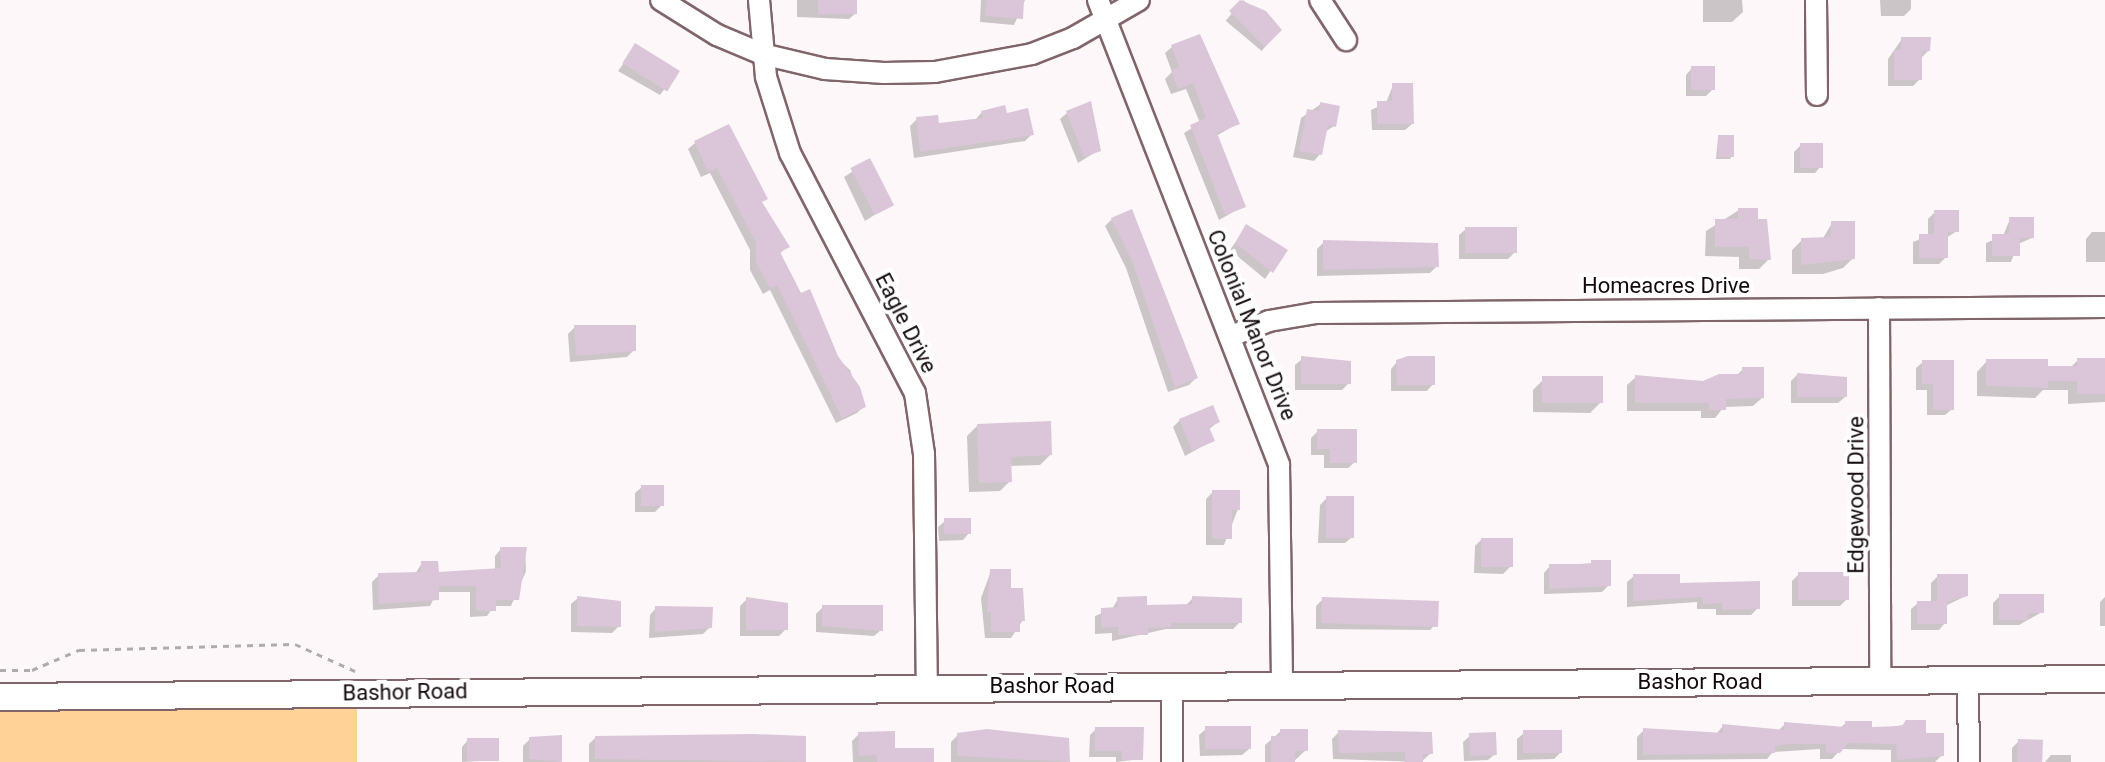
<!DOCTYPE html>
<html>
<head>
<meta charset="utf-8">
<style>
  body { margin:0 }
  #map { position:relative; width:2105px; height:762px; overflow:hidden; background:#fef7f9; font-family:Roboto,sans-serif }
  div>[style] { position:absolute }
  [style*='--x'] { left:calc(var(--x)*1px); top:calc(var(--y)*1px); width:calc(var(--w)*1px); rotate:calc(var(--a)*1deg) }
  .green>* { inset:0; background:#ffd398; transform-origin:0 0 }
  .shadow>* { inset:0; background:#0003; transform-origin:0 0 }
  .building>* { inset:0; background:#dbc5d8; transform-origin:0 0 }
  .path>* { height:3px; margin-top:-1.5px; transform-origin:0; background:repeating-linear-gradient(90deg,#b2aaac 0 6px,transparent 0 12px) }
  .roads { filter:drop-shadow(2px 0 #80656a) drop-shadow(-2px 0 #80656a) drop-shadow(0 2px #80656a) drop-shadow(0 -2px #80656a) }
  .minor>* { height:20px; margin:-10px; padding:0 10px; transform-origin:10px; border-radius:10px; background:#fff }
  .tertiary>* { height:26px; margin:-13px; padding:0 13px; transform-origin:13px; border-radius:13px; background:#fff }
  span { translate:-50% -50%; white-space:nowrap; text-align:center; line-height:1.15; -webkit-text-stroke:8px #fff; paint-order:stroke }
  .street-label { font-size:22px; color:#13090b }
</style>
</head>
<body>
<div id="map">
  <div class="green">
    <div style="left:357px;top:706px;width:56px;height:357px;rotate:90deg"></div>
  </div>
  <div class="shadow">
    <div style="clip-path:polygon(797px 0,855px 0,856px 13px,849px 19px,797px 17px)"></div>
    <div style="clip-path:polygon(981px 0,1025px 0,1014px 25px,980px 22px)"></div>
    <div style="left:1243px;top:0;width:47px;height:27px;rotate:40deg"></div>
    <div style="clip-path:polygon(1703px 0,1742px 0,1743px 12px,1732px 22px,1703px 22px)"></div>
    <div style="clip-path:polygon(1880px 0,1911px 0,1911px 9px,1904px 16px,1881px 16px)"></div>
    <div style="clip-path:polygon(1902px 39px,1929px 50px,1922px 57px,1920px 79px,1913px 86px,1888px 86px,1888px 59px)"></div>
    <div style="clip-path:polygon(636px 46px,678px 71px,660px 95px,618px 71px)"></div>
    <div style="clip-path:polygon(1172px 47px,1237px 124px,1216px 136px,1244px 206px,1219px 220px,1184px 133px,1200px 123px,1186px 89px,1171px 94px,1165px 79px,1172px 72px,1165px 53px)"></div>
    <div style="clip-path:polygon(1692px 68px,1713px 89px,1706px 96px,1686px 96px,1686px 75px)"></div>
    <div style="clip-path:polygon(1393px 85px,1412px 124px,1405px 130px,1372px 130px,1371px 110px,1386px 103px)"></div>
    <div style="clip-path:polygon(1321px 104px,1334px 126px,1325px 132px,1320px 154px,1314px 161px,1293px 157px,1301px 118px)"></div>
    <div style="clip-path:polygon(982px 112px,1005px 116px,1032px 134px,1025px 141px,914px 158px,910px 126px,917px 119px,938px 125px,976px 119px)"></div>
    <div style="clip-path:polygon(1067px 113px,1099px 150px,1078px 163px,1060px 119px)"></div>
    <div style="clip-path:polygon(1718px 138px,1732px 156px,1730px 159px,1716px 159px)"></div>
    <div style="clip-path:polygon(695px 143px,760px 204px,787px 247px,779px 254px,836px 357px,850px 370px,863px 407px,857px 413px,836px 423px,770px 290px,763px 294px,750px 270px,750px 250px,710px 173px,701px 177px,688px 149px)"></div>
    <div style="clip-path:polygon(1801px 145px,1821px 166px,1815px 173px,1794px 173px,1794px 152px)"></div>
    <div style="clip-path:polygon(869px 161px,892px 204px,865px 221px,844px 177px)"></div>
    <div style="clip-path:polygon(1739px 210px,1769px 239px,1769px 259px,1759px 269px,1739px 269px,1739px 257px,1705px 256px,1706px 231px)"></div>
    <div style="clip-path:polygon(1935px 212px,1957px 231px,1946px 238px,1946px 257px,1939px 264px,1913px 264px,1913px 242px,1928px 236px,1928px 219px)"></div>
    <div style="clip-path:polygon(1112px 219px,1196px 378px,1189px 385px,1168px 392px,1126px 268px,1105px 226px)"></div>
    <div style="clip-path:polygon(2010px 219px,2032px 238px,2018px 244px,2011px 262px,1986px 262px,1986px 243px,2003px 236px)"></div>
    <div style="clip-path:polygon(1832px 223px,1853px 258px,1843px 268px,1823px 274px,1792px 274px,1792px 250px,1802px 240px,1822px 240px)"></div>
    <div style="clip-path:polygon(1247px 226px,1285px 250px,1265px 279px,1230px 250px)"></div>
    <div style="clip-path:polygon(1466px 229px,1515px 252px,1508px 259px,1459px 259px,1459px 235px)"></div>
    <div style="clip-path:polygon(2092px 232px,2105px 232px,2105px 262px,2086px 262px,2086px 239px)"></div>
    <div style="clip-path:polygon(1324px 242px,1437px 266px,1430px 273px,1317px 276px,1317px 249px)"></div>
    <div style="clip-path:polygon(575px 327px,634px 350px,627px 357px,570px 362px,568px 334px)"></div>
    <div style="clip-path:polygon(1302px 359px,1349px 383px,1342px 390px,1295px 390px,1295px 365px)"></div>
    <div style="clip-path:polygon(2078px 360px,2105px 360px,2105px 402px,2068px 404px,2068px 390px,2043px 390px,2035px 398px,1977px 396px,1977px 372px,1987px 361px,2070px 368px)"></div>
    <div style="clip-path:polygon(1397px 362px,1433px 384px,1427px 391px,1391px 391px,1391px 369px)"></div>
    <div style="clip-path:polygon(1923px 362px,1952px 409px,1945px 415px,1927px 415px,1927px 390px,1916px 390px,1916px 368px)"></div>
    <div style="clip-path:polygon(1743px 369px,1762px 398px,1753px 406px,1724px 407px,1715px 418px,1701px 418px,1701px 411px,1627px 411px,1627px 385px,1636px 377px,1703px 383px,1736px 376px)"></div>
    <div style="clip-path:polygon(1797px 375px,1845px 397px,1838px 403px,1791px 403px,1791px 381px)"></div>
    <div style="clip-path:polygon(1543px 380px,1601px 402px,1590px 413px,1533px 412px,1533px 390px)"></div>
    <div style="clip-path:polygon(1180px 420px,1218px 422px,1208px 430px,1212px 441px,1185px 456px,1173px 427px)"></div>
    <div style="clip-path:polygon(977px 426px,1050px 455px,1040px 465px,1010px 466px,1010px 481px,1000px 491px,969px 492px,967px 436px)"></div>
    <div style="clip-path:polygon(1318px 431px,1355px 462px,1348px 468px,1324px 468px,1324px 455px,1311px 455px,1311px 438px)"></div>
    <div style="clip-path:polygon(642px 487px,662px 505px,655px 512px,635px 512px,635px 493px)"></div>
    <div style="clip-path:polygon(1213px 492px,1238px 509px,1224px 545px,1206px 545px,1206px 499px)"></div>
    <div style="clip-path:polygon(1327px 498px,1352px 537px,1345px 543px,1318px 543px,1320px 505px)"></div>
    <div style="clip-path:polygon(945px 521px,969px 533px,963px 540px,939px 541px,938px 527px)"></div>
    <div style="clip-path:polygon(1481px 540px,1510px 567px,1503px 574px,1474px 573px,1475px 546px)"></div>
    <div style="clip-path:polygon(501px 549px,525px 549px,526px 571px,511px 606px,494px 606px,487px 616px,470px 617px,470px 592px,437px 592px,430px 606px,373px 610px,372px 582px,379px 575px,415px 574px,422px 563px,437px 574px,495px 571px,495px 556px)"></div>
    <div style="clip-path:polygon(1609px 562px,1609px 585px,1602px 592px,1544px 594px,1544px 573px,1550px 566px)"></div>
    <div style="clip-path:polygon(991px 571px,1009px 590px,1023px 620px,1011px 638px,985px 638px,981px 598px)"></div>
    <div style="clip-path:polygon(1799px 574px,1847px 599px,1840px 606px,1792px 606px,1792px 581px)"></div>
    <div style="clip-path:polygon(1634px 576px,1678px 585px,1758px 608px,1751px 615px,1716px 615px,1716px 609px,1697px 609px,1697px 602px,1627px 607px,1627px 582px)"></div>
    <div style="clip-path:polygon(1938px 576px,1966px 596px,1945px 606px,1945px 623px,1939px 630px,1911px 630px,1911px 609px,1918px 603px,1931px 603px,1931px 583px)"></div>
    <div style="clip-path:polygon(2000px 596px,2042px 612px,2019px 625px,1993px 625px,1993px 603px)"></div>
    <div style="clip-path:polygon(2105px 597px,2105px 626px,2100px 626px,2100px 602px)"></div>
    <div style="clip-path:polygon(578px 598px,619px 626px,612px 633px,571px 632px,571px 604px)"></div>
    <div style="clip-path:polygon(1193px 598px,1240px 622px,1233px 629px,1166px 629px,1112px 641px,1112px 633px,1095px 634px,1095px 616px,1112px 609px,1118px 599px,1145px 607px,1185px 606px)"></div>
    <div style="clip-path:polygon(747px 599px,786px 629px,779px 636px,740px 636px,740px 606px)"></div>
    <div style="clip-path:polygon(1323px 599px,1437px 623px,1430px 630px,1316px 629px,1316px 606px)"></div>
    <div style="clip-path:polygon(823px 607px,881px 630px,874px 636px,816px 632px,816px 614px)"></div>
    <div style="clip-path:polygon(656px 608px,710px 627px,703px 634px,649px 638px,650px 615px)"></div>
    <div style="clip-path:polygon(1924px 722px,1924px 735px,1942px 755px,1935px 762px,1891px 762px,1891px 750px,1841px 749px,1832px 759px,1820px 759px,1820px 749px,1773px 752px,1767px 759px,1637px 760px,1637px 737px,1644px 730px,1717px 733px,1723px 726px,1778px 731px,1785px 724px,1840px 728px,1846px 723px,1870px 730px)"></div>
    <div style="clip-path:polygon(1096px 729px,1141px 759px,1116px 762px,1116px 757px,1089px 757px,1090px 735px)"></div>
    <div style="clip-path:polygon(1206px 729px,1249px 749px,1242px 755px,1200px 756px,1199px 735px)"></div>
    <div style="clip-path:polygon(1281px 731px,1306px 750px,1293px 762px,1265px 762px,1265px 745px)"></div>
    <div style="clip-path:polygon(1339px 732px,1431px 753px,1421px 762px,1333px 759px,1332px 739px)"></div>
    <div style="clip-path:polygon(1524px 733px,1560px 753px,1554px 759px,1517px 760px,1517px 739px)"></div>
    <div style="clip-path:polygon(859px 734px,893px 750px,932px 762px,853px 762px,852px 741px)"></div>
    <div style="clip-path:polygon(958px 735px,1067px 740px,1067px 762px,951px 762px,951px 742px)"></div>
    <div style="clip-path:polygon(1470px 736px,1495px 754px,1488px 760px,1464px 761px,1463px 742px)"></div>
    <div style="clip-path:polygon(560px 737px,560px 762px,523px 762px,523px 746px,530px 739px)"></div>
    <div style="clip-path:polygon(595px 738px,804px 738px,804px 762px,589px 762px,589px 744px)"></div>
    <div style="clip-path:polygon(468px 740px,498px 760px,462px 762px,462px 747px)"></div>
    <div style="clip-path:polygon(2019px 741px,2041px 762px,2012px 762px,2012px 748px)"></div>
    <div style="clip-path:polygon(2051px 755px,2071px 755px,2071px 762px,2045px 762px)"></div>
  </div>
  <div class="building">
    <div style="left:818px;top:0;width:39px;height:14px"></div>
    <div style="clip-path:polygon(987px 0,1024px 0,1023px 19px,985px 16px)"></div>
    <div style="clip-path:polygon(1240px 0,1266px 11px,1282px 30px,1265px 47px,1229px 11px)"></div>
    <div style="clip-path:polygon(1200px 34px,1240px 124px,1217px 133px,1246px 207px,1225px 215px,1190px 125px,1206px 118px,1193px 83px,1178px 89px,1171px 70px,1179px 67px,1171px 45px)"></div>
    <div style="clip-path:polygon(1901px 37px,1931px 37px,1930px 51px,1922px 51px,1922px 80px,1894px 80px,1894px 50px,1901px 50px)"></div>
    <div style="left:635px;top:43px;width:53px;height:24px;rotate:32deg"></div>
    <div style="left:1691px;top:66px;width:24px;height:24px"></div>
    <div style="clip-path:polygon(1392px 83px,1413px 83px,1414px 124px,1377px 124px,1377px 101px,1392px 101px)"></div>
    <div style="clip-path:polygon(1091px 101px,1101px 151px,1084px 157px,1066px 111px)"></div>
    <div style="clip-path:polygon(1320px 102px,1340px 106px,1336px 127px,1328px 125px,1322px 155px,1299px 151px,1307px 109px,1319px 111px)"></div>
    <div style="clip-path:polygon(1005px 105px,1007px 113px,1028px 108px,1034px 135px,920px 152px,916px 117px,938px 115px,939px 123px,983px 118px,981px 111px)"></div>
    <div style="clip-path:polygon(729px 124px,768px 199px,762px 202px,790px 247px,780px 252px,801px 293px,810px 289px,838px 356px,860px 387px,866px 407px,842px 418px,777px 285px,770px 288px,756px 262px,756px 243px,717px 168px,708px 172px,694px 141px)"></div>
    <div style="left:1734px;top:135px;width:22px;height:16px;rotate:90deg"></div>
    <div style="left:1800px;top:143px;width:23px;height:25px"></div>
    <div style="left:870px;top:158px;width:53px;height:22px;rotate:63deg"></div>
    <div style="clip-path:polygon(1738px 208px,1758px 208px,1758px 219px,1767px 219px,1771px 260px,1749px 259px,1749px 247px,1715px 247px,1715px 219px,1738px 219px)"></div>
    <div style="clip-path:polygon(1132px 209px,1198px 378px,1175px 387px,1132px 261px,1111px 218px)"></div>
    <div style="clip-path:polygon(1934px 210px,1959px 210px,1959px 232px,1948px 232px,1948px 258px,1919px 258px,1919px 234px,1934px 234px)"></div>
    <div style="clip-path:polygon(2009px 217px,2034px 217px,2034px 238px,2020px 238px,2020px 256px,1992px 256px,1992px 234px,2009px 234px)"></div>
    <div style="clip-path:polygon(1831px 221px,1855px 221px,1855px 259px,1801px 265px,1801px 238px,1831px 237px)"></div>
    <div style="clip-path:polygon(1246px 224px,1288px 250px,1273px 273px,1235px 243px)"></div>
    <div style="left:1465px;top:227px;width:52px;height:26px"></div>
    <div style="clip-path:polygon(1323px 240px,1438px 243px,1439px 267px,1323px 270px)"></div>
    <div style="clip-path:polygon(574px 325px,636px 325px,636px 351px,576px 356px)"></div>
    <div style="clip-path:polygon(1301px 356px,1351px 361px,1351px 384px,1301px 384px)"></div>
    <div style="clip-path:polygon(1408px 356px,1435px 356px,1435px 385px,1397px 385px,1396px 360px)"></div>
    <div style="clip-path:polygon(2077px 358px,2105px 358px,2105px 394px,2077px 394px,2077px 381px,2048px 381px,2048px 388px,1986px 386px,1986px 359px,2048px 359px,2048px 366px,2077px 366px)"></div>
    <div style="clip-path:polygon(1922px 360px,1954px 360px,1954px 410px,1933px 410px,1933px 384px,1922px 384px)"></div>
    <div style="clip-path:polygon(1742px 367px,1764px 367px,1764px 398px,1726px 399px,1726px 410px,1709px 410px,1709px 403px,1635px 403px,1635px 375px,1703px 381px,1719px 374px,1742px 374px)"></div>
    <div style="clip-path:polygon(1797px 373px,1847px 377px,1847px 397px,1797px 397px)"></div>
    <div style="left:1603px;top:376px;width:27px;height:61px;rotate:90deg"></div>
    <div style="clip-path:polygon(1213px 405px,1220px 422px,1209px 427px,1215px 441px,1192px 451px,1179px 419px)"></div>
    <div style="clip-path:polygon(1051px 421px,1052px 455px,1011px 457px,1012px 482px,979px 483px,977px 424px)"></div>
    <div style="clip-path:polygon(1317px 429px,1357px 429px,1357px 463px,1330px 463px,1330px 449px,1317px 449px)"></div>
    <div style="left:641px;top:485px;width:23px;height:21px"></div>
    <div style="clip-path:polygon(1212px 490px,1240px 490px,1240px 510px,1232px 510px,1232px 539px,1212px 539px)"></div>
    <div style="left:1326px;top:496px;width:28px;height:42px"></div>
    <div style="left:971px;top:518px;width:16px;height:27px;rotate:90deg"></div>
    <div style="left:1481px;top:538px;width:32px;height:29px"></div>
    <div style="clip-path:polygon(500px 547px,527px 547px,519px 600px,496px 600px,496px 611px,476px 611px,476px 586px,439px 586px,439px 600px,379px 604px,378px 573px,421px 572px,421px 561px,438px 561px,439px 572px,501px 568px)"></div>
    <div style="clip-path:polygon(1591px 560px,1611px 560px,1611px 586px,1549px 589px,1549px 564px,1591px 564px)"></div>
    <div style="clip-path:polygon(990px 569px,1011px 569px,1011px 588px,1023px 588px,1025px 621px,1020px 621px,1020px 632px,991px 632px,991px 612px,987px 612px)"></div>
    <div style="left:1798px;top:572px;width:51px;height:28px"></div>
    <div style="clip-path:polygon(1633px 574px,1680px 574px,1680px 583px,1760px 581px,1760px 609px,1722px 610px,1722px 603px,1703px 604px,1703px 597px,1633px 601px)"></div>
    <div style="clip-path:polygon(1937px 574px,1968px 574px,1968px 596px,1947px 602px,1947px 624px,1917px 624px,1917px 601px,1937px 601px)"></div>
    <div style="clip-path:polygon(1999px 594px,2044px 594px,2044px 613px,2028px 613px,2028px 620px,1999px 620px)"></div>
    <div style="clip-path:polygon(577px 596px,621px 601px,621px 627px,577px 626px)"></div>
    <div style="clip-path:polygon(1147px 596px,1147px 605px,1192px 604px,1192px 596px,1242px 598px,1242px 623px,1171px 623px,1171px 627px,1148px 628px,1148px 635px,1118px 635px,1118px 627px,1101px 628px,1101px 608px,1118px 607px,1117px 597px)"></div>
    <div style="clip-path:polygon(746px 597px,788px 603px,788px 630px,746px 630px)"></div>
    <div style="left:1322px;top:597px;width:117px;height:26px;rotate:2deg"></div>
    <div style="clip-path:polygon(822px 605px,883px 605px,883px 631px,822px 626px)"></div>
    <div style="clip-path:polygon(655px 606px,713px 607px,712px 628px,655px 632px)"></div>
    <div style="clip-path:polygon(1906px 720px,1926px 720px,1926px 733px,1944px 733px,1944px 756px,1897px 760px,1896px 744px,1848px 743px,1840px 753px,1826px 753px,1826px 744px,1785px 744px,1775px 747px,1775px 753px,1643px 755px,1643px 728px,1723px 733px,1722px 724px,1784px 730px,1784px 722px,1845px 727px,1845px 721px,1872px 721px,1872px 727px,1902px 726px)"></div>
    <div style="left:1251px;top:726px;width:23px;height:46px;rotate:90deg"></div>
    <div style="clip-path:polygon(1095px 727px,1144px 727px,1143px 760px,1122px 760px,1122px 751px,1095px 751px)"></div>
    <div style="clip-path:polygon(987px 729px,1069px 738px,1070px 762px,957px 756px,957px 733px)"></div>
    <div style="clip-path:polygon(1280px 729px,1308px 729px,1308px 751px,1295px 751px,1295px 762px,1271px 762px,1271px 736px,1280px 736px)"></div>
    <div style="clip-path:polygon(1338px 730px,1432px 732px,1433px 754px,1423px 754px,1423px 762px,1405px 762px,1405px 752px,1339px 753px)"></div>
    <div style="left:1562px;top:730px;width:23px;height:39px;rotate:90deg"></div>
    <div style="clip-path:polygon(895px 731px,895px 748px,934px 748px,934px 762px,877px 762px,877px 755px,859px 756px,858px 732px)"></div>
    <div style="left:1496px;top:732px;width:23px;height:27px;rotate:88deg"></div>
    <div style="clip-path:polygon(753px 734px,806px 736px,806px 762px,595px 759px,595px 736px)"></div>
    <div style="clip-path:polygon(562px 735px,562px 762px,529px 759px,529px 737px)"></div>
    <div style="left:467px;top:738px;width:32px;height:23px"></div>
    <div style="left:2018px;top:739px;width:25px;height:23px;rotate:2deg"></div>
  </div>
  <div class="path">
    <div style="--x:0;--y:670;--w:32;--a:0"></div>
    <div style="--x:32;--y:670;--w:51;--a:-23.1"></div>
    <div style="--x:79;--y:650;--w:216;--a:-1.6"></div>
    <div style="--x:295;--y:644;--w:66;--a:24.2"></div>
  </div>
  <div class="roads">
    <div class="minor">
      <div style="--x:661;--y:0;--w:66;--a:32"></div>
      <div style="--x:717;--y:35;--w:49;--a:22.9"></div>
      <div style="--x:762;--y:54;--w:65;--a:13.4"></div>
      <div style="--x:825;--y:69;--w:59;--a:3.9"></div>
      <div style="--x:884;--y:73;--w:51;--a:-1.1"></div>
      <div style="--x:935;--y:72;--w:99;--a:-10.5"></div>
      <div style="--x:1032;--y:54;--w:44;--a:-21.3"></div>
      <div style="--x:1073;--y:38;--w:76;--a:-29.9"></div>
      <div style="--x:759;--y:0;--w:77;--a:84.8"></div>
      <div style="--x:766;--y:77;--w:80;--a:72.5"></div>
      <div style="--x:790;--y:153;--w:271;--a:62.5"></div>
      <div style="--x:915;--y:393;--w:62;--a:81.6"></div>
      <div style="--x:924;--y:454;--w:232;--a:89.3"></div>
      <div style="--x:1098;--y:0;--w:499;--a:68.7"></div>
      <div style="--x:1279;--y:465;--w:219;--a:89.2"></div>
      <div style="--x:1320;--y:0;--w:48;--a:57"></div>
      <div style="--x:1816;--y:0;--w:95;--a:89.4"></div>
      <div style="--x:1879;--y:308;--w:374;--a:89.8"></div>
      <div style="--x:1231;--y:336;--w:41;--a:-21.5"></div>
      <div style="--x:1269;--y:321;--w:48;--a:-9.7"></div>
      <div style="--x:1316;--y:313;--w:789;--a:-0.44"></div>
      <div style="--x:1968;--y:681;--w:81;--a:89.3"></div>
      <div style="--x:1172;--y:685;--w:77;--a:90"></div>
    </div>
    <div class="tertiary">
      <div style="--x:0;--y:697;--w:2105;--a:-0.49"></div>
    </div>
  </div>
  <div class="street-label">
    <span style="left:1666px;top:286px">Homeacres Drive</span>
    <span style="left:906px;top:323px;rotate:63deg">Eagle Drive</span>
    <span style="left:1252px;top:325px;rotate:68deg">Colonial Manor Drive</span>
    <span style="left:1856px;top:495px;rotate:-90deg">Edgewood Drive</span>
    <span style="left:1700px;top:682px">Bashor Road</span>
    <span style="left:1052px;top:686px">Bashor Road</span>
    <span style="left:405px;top:692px;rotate:-1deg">Bashor Road</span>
  </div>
</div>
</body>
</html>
